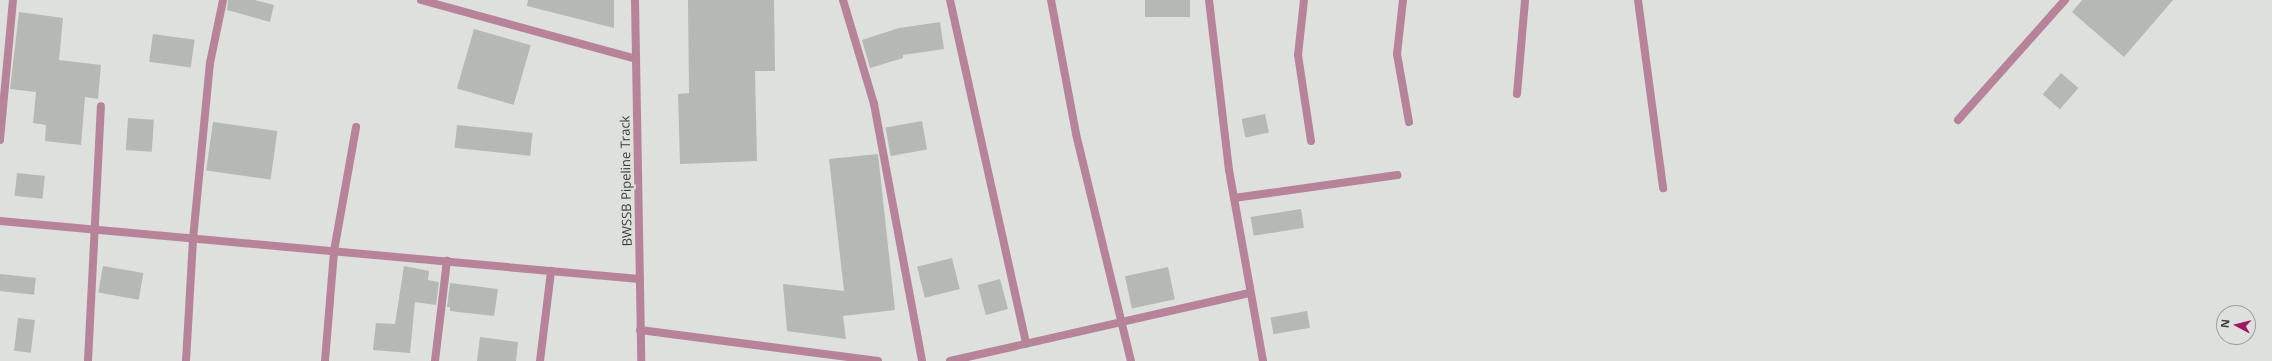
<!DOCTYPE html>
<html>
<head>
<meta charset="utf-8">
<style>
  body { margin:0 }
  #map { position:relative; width:2272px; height:361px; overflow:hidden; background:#dde0dd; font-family:"Open Sans",sans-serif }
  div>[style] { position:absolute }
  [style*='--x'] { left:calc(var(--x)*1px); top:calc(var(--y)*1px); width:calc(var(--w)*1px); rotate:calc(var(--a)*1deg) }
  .building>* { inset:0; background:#b5b8b5; transform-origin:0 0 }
  .minor>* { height:8px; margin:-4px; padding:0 4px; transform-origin:4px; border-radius:4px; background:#b78398 }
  span { translate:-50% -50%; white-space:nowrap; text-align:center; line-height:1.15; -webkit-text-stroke:4px #dde0dd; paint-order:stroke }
  .street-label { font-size:13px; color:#3b3d3c }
  .north { position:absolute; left:2216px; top:305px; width:40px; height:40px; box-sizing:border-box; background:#dde0dd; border:1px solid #9c9f9d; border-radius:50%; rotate:277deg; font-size:11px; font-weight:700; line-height:16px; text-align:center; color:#3b3d3c }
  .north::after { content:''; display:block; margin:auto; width:14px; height:18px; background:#a01663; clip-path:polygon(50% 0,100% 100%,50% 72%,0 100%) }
</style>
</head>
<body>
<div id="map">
  <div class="building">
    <div style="clip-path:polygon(228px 0,255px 0,274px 5px,270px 22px,227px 10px)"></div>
    <div style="clip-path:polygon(528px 0,614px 0,614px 28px,527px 6px)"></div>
    <div style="clip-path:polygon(688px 0,774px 0,775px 71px,755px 71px,757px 161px,680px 164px,678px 94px,689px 93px)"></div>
    <div style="left:1145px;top:0;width:45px;height:17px"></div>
    <div style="clip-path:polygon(2082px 0,2173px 0,2124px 57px,2072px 12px)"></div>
    <div style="clip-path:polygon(19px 12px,63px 18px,59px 60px,101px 65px,98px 99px,85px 97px,81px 145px,45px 141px,46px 125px,33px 123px,36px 92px,10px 89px)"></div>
    <div style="clip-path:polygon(940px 22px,944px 49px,903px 55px,903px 58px,870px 68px,862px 40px,899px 28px)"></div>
    <div style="left:474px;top:29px;width:59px;height:62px;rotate:16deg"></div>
    <div style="left:153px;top:34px;width:42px;height:28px;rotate:8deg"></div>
    <div style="left:2061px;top:73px;width:23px;height:28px;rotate:41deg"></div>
    <div style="left:1265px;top:114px;width:19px;height:24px;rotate:78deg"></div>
    <div style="left:128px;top:118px;width:26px;height:32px;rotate:4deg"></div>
    <div style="left:922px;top:121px;width:29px;height:37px;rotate:80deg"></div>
    <div style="left:213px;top:122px;width:65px;height:49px;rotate:8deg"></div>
    <div style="left:457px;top:125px;width:76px;height:23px;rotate:6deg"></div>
    <div style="clip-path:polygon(878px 154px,895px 310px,843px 316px,846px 339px,787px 331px,783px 284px,844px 291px,829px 159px)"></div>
    <div style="left:17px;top:173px;width:28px;height:23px;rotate:6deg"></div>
    <div style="left:1301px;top:209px;width:19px;height:51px;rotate:81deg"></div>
    <div style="left:952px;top:258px;width:32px;height:36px;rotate:76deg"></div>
    <div style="left:103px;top:266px;width:41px;height:27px;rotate:10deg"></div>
    <div style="clip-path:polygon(404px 266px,429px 271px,428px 280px,439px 282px,436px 305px,415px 302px,410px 353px,373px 350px,376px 323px,395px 324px)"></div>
    <div style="left:1168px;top:267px;width:33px;height:44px;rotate:78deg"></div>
    <div style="left:0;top:274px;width:36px;height:17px;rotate:6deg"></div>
    <div style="left:1000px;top:279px;width:31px;height:23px;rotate:75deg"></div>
    <div style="clip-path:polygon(450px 283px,498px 289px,494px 316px,450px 311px,450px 307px,447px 307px)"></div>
    <div style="left:1307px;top:311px;width:17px;height:37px;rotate:80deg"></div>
    <div style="left:18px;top:318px;width:17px;height:33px;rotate:7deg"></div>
    <div style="clip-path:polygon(480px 337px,518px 342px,516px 361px,477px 361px)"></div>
  </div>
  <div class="minor">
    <div style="--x:421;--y:0;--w:223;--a:15.3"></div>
    <div style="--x:635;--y:0;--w:361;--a:89"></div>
    <div style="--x:843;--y:0;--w:109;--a:73.4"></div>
    <div style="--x:874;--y:104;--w:261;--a:79.4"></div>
    <div style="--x:950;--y:0;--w:352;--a:77.5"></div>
    <div style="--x:1051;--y:0;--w:136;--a:79.4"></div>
    <div style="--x:1076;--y:134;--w:234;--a:76.4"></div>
    <div style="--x:1209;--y:0;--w:171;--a:83.3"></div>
    <div style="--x:1229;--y:170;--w:194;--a:79.9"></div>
    <div style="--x:1304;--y:0;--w:55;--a:96.2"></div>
    <div style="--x:1298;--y:55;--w:87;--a:81.4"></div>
    <div style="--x:1403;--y:0;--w:54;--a:96.3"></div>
    <div style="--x:1397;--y:54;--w:69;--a:80"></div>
    <div style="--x:1638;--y:0;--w:190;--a:82.4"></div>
    <div style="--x:1517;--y:94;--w:94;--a:-85.1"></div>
    <div style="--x:1958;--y:120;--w:161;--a:-48.3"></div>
    <div style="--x:0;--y:140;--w:141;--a:-84.7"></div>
    <div style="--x:1234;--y:198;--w:165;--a:-8"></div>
    <div style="--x:0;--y:221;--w:642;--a:5.19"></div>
    <div style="--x:640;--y:330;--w:240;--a:7.4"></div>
    <div style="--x:88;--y:361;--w:255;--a:-87.1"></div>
    <div style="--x:186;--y:361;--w:122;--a:-86.7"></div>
    <div style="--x:193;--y:239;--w:177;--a:-84.5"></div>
    <div style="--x:210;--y:63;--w:64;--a:-78.3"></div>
    <div style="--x:325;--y:361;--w:110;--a:-85.3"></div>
    <div style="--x:334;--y:251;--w:126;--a:-79.9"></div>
    <div style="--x:435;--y:361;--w:101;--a:-83.2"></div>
    <div style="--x:540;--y:361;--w:91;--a:-83"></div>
    <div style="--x:950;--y:361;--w:308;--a:-12.8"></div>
  </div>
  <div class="street-label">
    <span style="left:626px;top:181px;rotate:-91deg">BWSSB Pipeline Track</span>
  </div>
  <div class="north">N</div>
</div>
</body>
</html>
